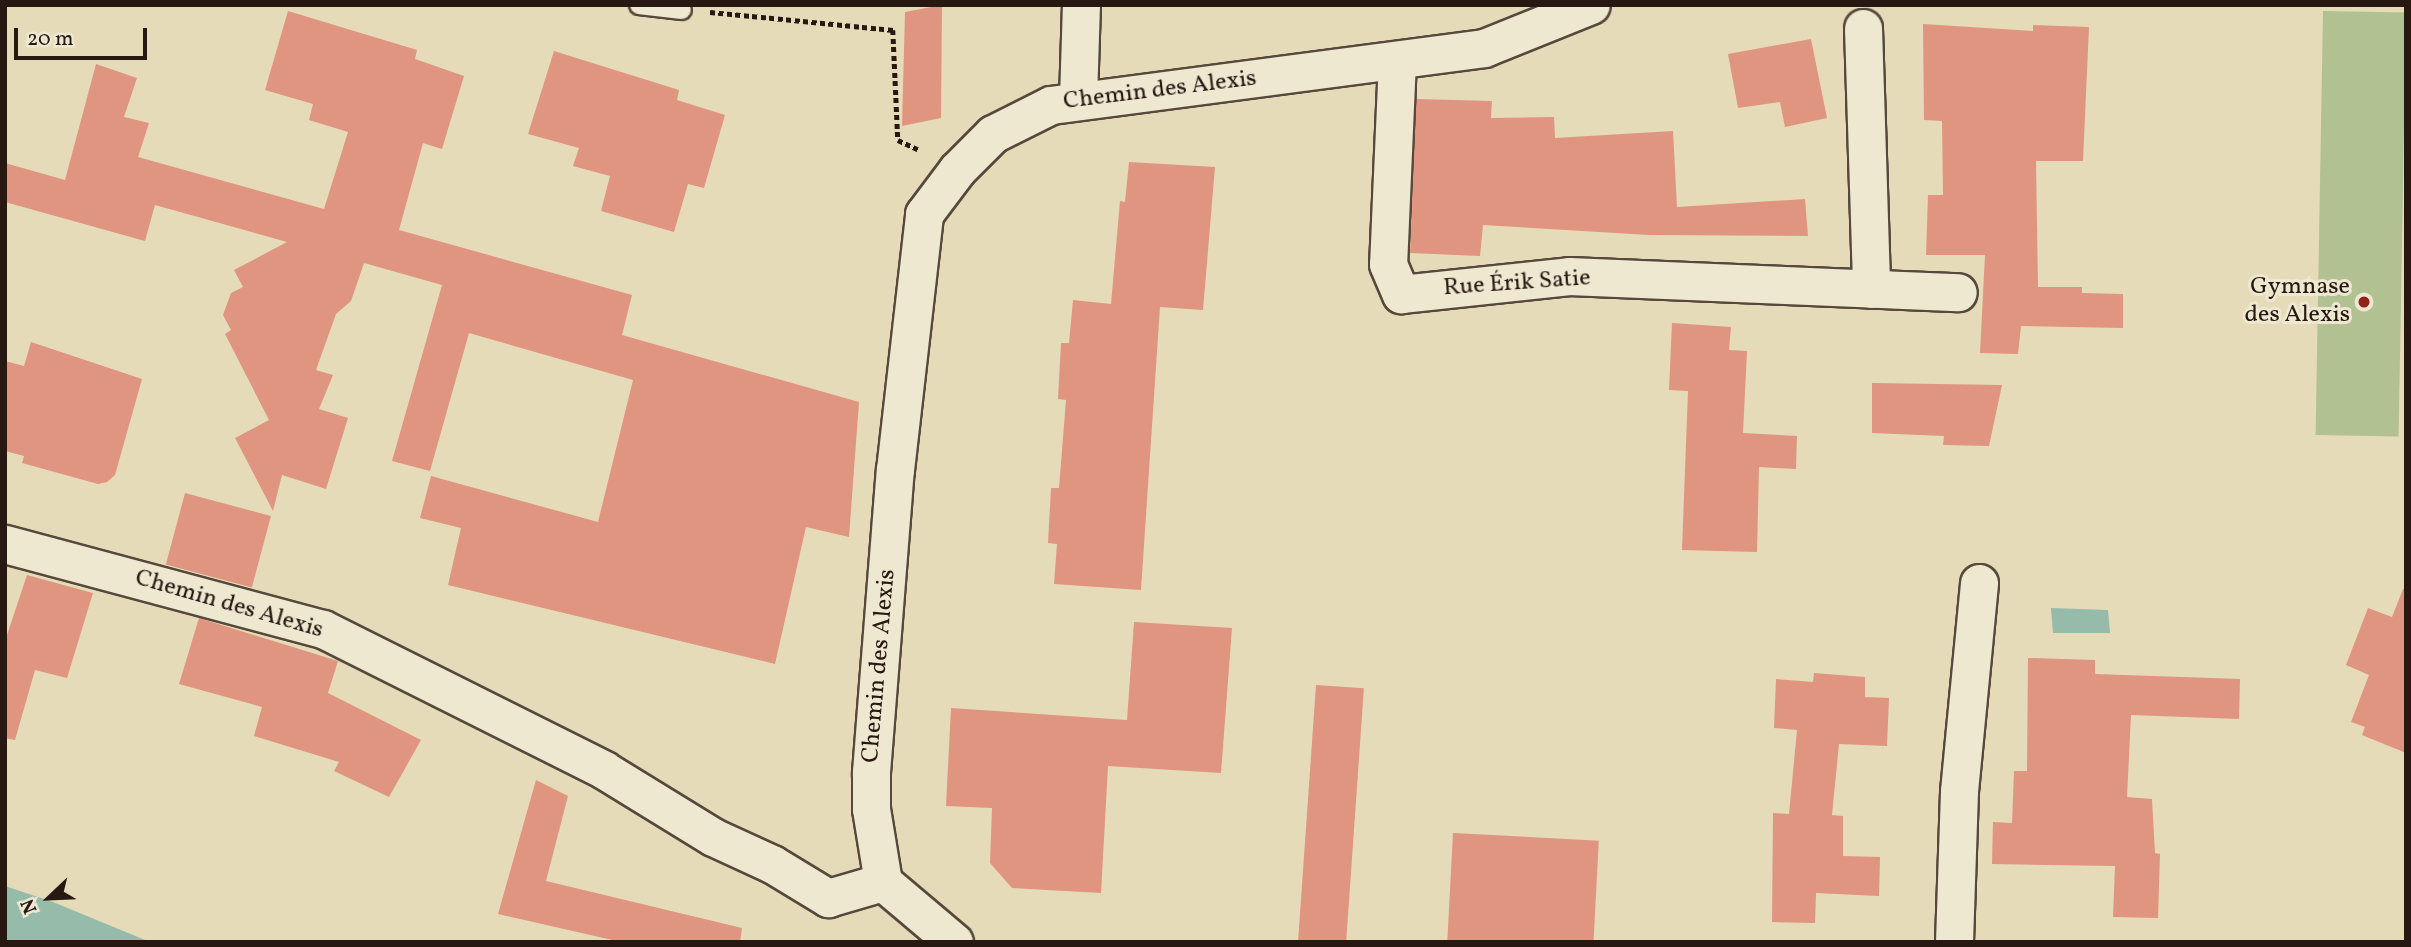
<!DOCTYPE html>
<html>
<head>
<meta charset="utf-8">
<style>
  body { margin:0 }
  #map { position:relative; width:2411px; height:947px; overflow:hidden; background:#e5dbb8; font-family:Vollkorn,serif }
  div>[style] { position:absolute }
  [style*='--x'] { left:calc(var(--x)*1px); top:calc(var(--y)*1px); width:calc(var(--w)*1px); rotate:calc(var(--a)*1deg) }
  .green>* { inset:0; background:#b1c192; transform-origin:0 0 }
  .water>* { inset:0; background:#96bbab }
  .building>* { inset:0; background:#df957f; transform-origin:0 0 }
  .path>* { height:4.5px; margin-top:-2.25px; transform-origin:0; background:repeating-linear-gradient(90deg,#271812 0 5px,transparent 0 8.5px) }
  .roads { filter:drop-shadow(2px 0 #56493c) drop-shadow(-2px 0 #56493c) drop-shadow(0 2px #56493c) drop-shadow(0 -2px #56493c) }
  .lane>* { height:18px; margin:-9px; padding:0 9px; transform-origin:9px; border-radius:9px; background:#eee8d1 }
  .street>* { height:37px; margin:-18.5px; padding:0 18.5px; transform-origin:18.5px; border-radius:18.5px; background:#eee8d1 }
  .dots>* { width:19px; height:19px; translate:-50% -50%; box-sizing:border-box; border:4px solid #eee8d1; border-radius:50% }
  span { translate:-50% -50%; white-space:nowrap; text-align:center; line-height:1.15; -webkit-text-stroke:6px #eee8d1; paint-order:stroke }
  .street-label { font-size:24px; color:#271812 }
  .poi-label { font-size:24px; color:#271812 }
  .right { translate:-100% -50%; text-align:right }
  .frame { position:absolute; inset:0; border:7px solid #271812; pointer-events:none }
  .north { position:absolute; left:14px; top:863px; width:70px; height:70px; -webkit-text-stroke:5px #eee8d1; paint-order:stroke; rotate:247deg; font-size:19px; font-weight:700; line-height:28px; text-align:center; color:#271812 }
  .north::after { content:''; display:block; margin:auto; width:24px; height:32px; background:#271812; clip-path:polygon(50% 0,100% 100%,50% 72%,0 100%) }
  .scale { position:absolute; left:14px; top:28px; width:133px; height:32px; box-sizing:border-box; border:4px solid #271812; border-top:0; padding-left:9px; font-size:21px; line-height:24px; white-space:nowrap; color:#271812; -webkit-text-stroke:5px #eee8d1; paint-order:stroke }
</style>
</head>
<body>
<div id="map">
  <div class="green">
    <div style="left:2323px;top:11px;width:83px;height:424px;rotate:1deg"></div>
  </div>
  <div class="water">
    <div style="clip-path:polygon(2051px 608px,2108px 610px,2110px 633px,2053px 633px)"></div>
    <div style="clip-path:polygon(5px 886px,53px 902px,150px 942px,5px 942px)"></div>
  </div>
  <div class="building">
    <div style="clip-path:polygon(942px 5px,941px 118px,902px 126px,905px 12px)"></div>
    <div style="clip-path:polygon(288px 11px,417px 50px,415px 59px,464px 76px,442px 149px,423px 143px,399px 230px,632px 295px,622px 335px,859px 402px,849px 537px,806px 527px,775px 664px,448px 585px,461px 528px,420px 518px,431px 476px,598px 522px,633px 380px,469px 333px,430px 471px,392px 461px,442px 285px,364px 263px,351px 301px,336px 314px,316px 370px,333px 375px,319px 409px,348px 418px,326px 489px,282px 475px,273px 511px,235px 438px,269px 420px,225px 334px,231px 330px,223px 315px,231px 293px,243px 287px,234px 270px,287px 242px,155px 205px,145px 241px,5px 202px,5px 163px,65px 180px,96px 64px,137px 78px,124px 117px,149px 123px,138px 157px,324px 209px,348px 132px,309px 120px,313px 104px,265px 90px)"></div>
    <div style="clip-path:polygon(1923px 24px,2033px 31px,2033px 25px,2089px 27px,2083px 161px,2036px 161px,2038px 287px,2082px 287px,2082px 293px,2123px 294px,2123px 328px,2021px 326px,2018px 354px,1980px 353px,1985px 255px,1926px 255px,1928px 195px,1943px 195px,1942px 121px,1924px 120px)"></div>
    <div style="clip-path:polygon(1811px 39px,1827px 118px,1785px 127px,1780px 102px,1738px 108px,1728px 54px)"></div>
    <div style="clip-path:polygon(554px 51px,679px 90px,677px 100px,725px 115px,704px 188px,688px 184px,674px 232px,601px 211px,610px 176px,573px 166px,579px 148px,528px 134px)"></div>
    <div style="clip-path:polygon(1416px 99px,1492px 101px,1491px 118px,1554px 117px,1555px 138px,1673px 131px,1677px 207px,1805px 199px,1808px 236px,1649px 235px,1483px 225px,1480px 256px,1410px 253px)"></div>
    <div style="clip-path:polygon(1129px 162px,1215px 167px,1203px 310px,1160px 307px,1141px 590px,1054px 584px,1057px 544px,1048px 543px,1051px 488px,1059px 488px,1066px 400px,1058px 399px,1061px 343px,1069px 343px,1073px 300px,1111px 304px,1120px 201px,1125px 202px)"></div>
    <div style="clip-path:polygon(1672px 323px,1731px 327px,1729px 350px,1747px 351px,1743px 433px,1797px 436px,1796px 469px,1759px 467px,1757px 552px,1682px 550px,1688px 391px,1669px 390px)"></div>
    <div style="clip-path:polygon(31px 342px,142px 379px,115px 475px,107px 482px,98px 484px,22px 463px,24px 456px,5px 451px,5px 361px,24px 366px)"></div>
    <div style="clip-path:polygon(1872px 383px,2002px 385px,1989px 446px,1943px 445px,1944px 436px,1872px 433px)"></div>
    <div style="left:185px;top:493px;width:89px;height:74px;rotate:15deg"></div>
    <div style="clip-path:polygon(27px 575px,93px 593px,67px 678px,35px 670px,15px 740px,5px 738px,5px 641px)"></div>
    <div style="clip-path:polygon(2403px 589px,2406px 589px,2406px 753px,2362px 735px,2365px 727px,2351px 722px,2369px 675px,2346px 665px,2368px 608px,2392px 617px)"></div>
    <div style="clip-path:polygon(199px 618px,338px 661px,328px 693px,421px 740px,389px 797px,334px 771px,339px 762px,254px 736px,262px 707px,179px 684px)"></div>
    <div style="clip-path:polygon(1134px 622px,1232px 628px,1221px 773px,1108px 766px,1101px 893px,1012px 888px,990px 863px,992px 808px,946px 806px,951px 708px,1127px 720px)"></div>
    <div style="clip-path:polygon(2028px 658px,2095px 660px,2095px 674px,2240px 679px,2239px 719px,2131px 715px,2127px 797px,2152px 799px,2155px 853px,2160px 854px,2158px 918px,2113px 917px,2115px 866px,1992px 864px,1993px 822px,2012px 823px,2014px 771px,2027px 771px)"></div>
    <div style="clip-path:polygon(1814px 673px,1865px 677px,1865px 697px,1889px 698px,1887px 746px,1839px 744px,1832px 815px,1843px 816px,1843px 856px,1880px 857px,1879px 896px,1816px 893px,1815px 923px,1772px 922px,1773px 813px,1789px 814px,1797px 730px,1774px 728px,1776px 679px,1813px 682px)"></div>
    <div style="left:1316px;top:685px;width:48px;height:258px;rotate:4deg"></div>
    <div style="clip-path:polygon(536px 780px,568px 796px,546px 881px,742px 928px,740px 942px,621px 942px,498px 914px)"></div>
    <div style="left:1453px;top:833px;width:146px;height:109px;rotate:3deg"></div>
  </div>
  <div class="path">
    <div style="--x:710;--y:12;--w:184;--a:5.6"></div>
    <div style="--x:893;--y:30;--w:110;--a:87.4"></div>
    <div style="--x:898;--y:140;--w:23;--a:25"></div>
  </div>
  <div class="roads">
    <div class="lane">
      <div style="--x:639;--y:5;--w:43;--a:6.6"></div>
    </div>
    <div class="street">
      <div style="--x:1863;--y:28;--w:261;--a:88.2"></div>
      <div style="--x:1397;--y:60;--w:204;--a:92.5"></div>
      <div style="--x:1388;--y:264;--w:33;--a:67"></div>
      <div style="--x:1401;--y:294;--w:169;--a:-6.1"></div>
      <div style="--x:1569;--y:276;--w:389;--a:2.4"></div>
      <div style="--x:1078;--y:99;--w:94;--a:-88.2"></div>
      <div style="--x:5;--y:544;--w:329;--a:15"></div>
      <div style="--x:323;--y:629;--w:314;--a:26.6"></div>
      <div style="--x:604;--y:770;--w:128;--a:31.6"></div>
      <div style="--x:713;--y:837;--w:65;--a:24.6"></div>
      <div style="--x:772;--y:864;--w:66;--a:31.3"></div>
      <div style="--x:828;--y:898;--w:57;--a:-16.2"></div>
      <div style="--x:883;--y:882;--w:74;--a:-99.3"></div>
      <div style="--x:871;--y:809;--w:37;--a:-90"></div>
      <div style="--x:871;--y:772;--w:303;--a:-85.5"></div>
      <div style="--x:895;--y:470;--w:258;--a:-83.5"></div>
      <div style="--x:924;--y:214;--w:55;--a:-53.1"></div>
      <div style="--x:957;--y:170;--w:51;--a:-45"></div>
      <div style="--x:993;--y:134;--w:65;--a:-26.6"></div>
      <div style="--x:1051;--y:105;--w:437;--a:-7.5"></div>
      <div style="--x:1484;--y:48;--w:115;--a:-21.9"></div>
      <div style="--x:883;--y:882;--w:93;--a:40.2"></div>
      <div style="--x:1954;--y:942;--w:151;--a:-88.1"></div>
      <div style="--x:1959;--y:791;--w:209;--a:-84.5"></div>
    </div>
  </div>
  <div class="dots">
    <div style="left:2364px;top:302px;background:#8f2418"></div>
  </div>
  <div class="street-label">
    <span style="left:1160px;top:91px;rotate:-7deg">Chemin des Alexis</span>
    <span style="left:1517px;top:284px;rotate:-4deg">Rue Érik Satie</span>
    <span style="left:229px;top:605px;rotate:16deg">Chemin des Alexis</span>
    <span style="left:880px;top:666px;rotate:-85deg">Chemin des Alexis</span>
  </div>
  <div class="poi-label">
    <span class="right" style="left:2350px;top:302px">Gymnase<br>des Alexis</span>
  </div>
  <div class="frame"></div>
  <div class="north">N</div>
  <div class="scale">20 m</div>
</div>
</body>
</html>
